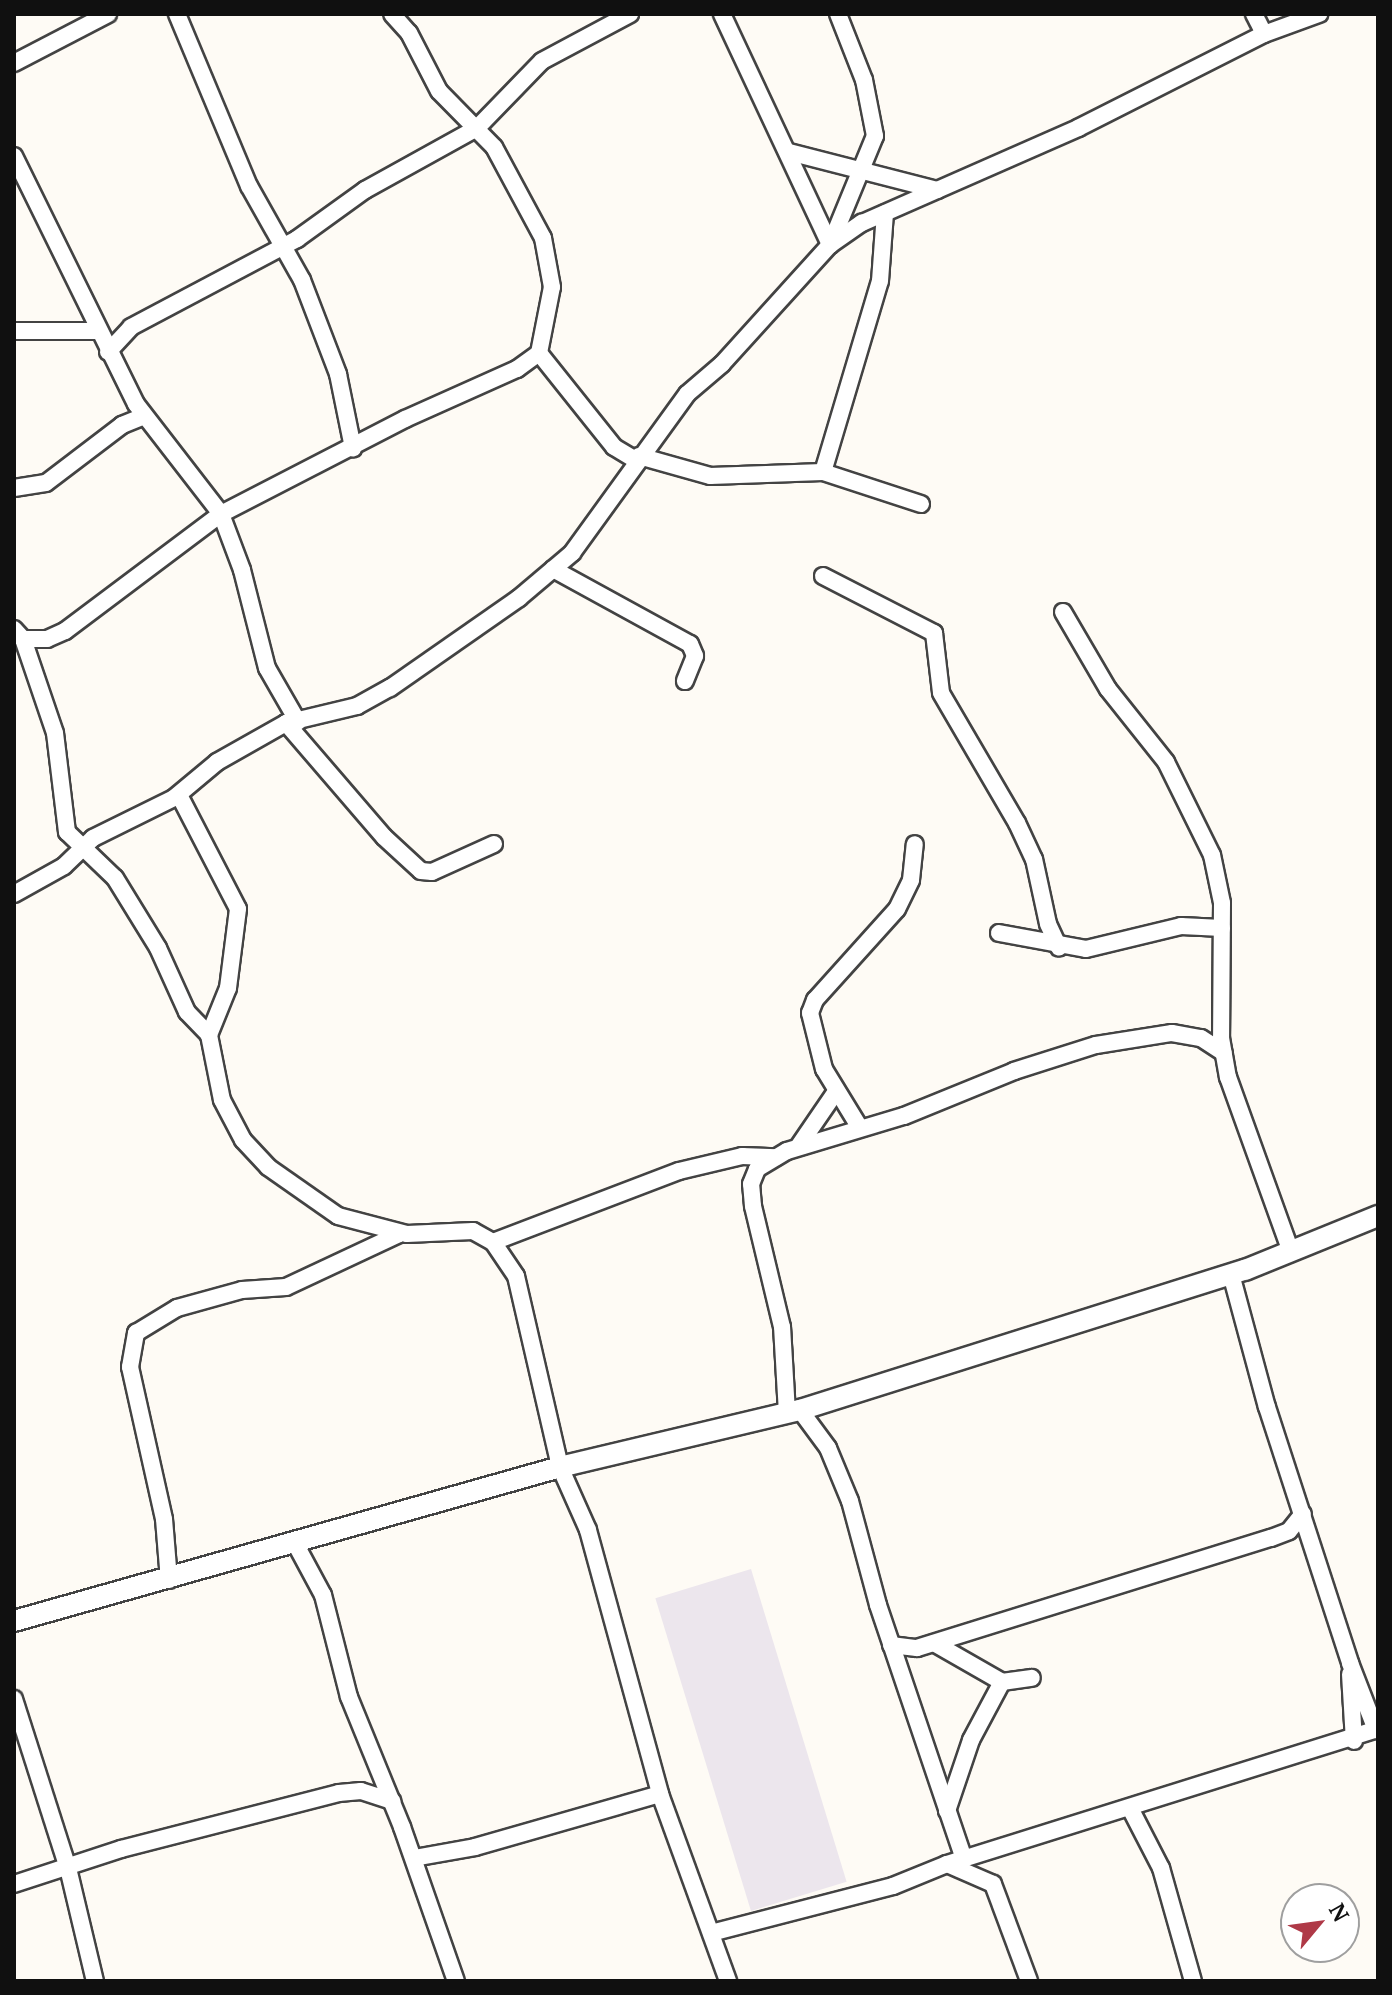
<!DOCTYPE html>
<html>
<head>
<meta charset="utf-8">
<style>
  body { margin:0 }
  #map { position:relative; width:1392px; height:1995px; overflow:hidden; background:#fefbf5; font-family:"PT Serif",serif }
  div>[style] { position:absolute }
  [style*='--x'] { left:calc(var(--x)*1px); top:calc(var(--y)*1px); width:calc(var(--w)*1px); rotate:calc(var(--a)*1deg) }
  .industrial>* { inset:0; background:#ece6ed; transform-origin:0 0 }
  .roads { filter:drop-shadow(2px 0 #434343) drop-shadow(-2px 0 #434343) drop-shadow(0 2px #434343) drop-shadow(0 -2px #434343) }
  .minor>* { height:16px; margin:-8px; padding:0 8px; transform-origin:8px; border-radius:8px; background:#fff }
  .tertiary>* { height:20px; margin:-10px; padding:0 10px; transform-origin:10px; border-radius:10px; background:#fff }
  span { translate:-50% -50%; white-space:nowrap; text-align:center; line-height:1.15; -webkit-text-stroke:8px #fff; paint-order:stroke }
  .frame { position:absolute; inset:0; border:16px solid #101010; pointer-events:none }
  .north { position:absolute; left:1280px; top:1883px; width:80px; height:80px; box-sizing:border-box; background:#fff; border:2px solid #9f9f9f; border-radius:50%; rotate:61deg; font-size:22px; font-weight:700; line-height:32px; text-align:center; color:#101010 }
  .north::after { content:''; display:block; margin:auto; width:28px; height:36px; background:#af3947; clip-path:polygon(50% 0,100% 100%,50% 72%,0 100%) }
</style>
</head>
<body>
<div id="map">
  <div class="industrial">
    <div style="left:751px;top:1569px;width:327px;height:100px;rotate:73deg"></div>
  </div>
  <div class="roads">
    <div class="minor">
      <div style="--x:177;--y:14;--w:186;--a:67.3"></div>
      <div style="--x:249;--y:186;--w:108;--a:60.6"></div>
      <div style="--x:302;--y:280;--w:101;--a:69"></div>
      <div style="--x:338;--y:374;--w:76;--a:78.5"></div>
      <div style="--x:722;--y:14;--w:255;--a:64.9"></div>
      <div style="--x:1254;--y:14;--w:22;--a:63"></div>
      <div style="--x:14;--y:63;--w:106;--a:-27.5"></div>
      <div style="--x:789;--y:152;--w:153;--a:14.4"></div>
      <div style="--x:14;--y:156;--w:276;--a:63.8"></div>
      <div style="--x:136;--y:404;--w:139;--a:52.3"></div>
      <div style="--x:221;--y:514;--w:60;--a:69.4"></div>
      <div style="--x:242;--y:570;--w:101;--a:75.7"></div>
      <div style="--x:267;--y:668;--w:62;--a:60.1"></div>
      <div style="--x:830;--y:245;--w:118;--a:-67.6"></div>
      <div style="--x:875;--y:136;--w:57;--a:-101.1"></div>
      <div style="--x:864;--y:80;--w:71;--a:-111.5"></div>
      <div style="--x:14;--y:331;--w:85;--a:0"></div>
      <div style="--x:108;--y:352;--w:34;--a:-47"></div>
      <div style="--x:131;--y:327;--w:188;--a:-27.9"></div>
      <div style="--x:297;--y:239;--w:84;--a:-35.8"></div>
      <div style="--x:365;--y:190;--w:128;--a:-29"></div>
      <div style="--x:477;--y:128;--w:93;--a:-45.9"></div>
      <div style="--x:542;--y:61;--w:100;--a:-28.1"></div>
      <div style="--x:539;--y:353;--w:120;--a:51.4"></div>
      <div style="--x:614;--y:447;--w:26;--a:31"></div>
      <div style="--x:639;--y:456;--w:74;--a:15.7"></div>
      <div style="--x:710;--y:476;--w:113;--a:-2"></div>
      <div style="--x:823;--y:472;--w:103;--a:18.1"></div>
      <div style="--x:823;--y:472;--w:199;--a:-73.4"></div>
      <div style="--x:880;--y:281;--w:68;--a:-85.8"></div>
      <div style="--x:14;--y:488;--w:32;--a:-9"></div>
      <div style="--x:46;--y:483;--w:96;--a:-37.3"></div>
      <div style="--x:122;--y:425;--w:24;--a:-22"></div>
      <div style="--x:553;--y:569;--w:156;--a:28.7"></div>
      <div style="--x:690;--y:644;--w:13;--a:67"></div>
      <div style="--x:695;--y:656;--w:27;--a:112"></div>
      <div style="--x:823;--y:576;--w:125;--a:27.2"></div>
      <div style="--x:934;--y:633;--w:60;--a:83.3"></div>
      <div style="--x:941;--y:693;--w:151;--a:59.7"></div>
      <div style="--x:1017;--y:823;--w:40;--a:65"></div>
      <div style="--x:1034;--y:859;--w:66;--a:77.8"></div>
      <div style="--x:1048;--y:924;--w:26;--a:65"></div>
      <div style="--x:1063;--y:612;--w:89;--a:59.7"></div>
      <div style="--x:1108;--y:689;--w:93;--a:51.5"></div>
      <div style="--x:1166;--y:762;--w:104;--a:63.7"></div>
      <div style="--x:1212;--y:855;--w:49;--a:78.2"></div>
      <div style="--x:1222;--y:903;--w:135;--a:90.4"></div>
      <div style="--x:1221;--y:1038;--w:40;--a:80"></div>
      <div style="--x:1228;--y:1077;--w:186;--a:70.2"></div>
      <div style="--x:14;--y:629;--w:13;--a:48"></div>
      <div style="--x:23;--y:639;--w:24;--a:0"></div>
      <div style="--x:47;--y:639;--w:20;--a:-24"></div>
      <div style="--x:65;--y:631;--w:195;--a:-36.9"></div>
      <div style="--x:221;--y:514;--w:207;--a:-27.3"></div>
      <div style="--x:405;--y:419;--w:123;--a:-24.1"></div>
      <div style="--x:517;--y:369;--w:27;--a:-36"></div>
      <div style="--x:539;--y:353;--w:67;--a:-78.9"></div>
      <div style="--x:552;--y:287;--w:50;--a:-100.4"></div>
      <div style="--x:543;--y:238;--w:103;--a:-118.3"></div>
      <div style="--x:494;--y:147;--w:78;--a:-134.5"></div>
      <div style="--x:439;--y:91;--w:65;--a:-117.3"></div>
      <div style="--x:409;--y:33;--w:25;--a:-132"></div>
      <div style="--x:23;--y:639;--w:99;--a:71.2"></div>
      <div style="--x:55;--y:733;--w:100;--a:83.1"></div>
      <div style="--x:67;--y:832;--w:66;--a:43.8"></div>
      <div style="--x:115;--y:878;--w:82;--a:58.4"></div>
      <div style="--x:158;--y:948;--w:70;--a:65.6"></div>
      <div style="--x:187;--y:1012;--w:32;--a:46"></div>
      <div style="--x:209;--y:1035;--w:66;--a:78.7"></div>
      <div style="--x:222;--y:1100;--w:45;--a:62.3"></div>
      <div style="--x:243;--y:1140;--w:37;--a:47"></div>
      <div style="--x:268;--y:1167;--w:85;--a:35"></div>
      <div style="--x:338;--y:1216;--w:71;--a:14.6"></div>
      <div style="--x:407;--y:1234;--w:66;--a:-2.6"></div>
      <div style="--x:473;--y:1231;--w:23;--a:29"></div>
      <div style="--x:493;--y:1242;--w:41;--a:55.9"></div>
      <div style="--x:516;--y:1276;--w:196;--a:77"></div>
      <div style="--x:560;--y:1467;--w:69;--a:66"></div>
      <div style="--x:588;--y:1530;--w:274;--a:74.7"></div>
      <div style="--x:660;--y:1794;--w:199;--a:70"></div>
      <div style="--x:286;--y:723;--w:150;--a:49.3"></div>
      <div style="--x:384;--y:837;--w:50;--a:42.6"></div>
      <div style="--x:421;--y:871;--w:11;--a:5"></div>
      <div style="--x:432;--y:872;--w:68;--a:-24.3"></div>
      <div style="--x:179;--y:795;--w:128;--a:62.6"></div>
      <div style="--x:238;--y:909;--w:80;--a:97.2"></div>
      <div style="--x:228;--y:988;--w:51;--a:112"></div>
      <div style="--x:14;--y:894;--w:57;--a:-29.2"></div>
      <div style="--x:64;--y:866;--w:40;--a:-44"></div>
      <div style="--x:93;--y:838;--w:90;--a:-26.3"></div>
      <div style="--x:174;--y:798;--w:56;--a:-39.9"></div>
      <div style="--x:217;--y:762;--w:79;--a:-29.5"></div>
      <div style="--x:286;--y:723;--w:73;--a:-13.5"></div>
      <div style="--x:357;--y:706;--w:38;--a:-29"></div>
      <div style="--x:390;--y:688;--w:157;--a:-34.9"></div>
      <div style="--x:519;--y:598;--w:70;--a:-40.3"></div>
      <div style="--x:572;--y:553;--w:196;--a:-54.1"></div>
      <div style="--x:687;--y:394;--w:46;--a:-40.6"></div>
      <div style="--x:722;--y:364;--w:161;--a:-47.8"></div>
      <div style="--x:830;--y:245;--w:39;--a:-35"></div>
      <div style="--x:862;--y:223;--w:236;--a:-23.7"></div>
      <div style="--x:1078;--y:128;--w:208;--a:-26.8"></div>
      <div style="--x:1264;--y:34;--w:59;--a:-20"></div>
      <div style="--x:999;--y:933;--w:88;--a:10.4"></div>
      <div style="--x:1086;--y:949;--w:98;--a:-13.6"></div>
      <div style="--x:1181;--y:926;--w:41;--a:2.8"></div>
      <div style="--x:860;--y:1128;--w:69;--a:-121.4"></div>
      <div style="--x:824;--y:1069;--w:58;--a:-104"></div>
      <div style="--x:810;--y:1013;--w:14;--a:-69"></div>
      <div style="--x:815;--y:1000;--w:122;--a:-48"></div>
      <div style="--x:897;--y:909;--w:32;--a:-64"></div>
      <div style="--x:911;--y:880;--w:36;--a:-84"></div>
      <div style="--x:798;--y:1147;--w:65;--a:-55.6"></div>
      <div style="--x:493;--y:1242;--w:199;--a:-20.9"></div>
      <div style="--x:679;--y:1171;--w:65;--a:-13.4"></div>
      <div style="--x:742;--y:1156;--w:34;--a:2"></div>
      <div style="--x:1231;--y:1274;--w:138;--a:74.9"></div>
      <div style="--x:1267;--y:1407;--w:269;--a:72"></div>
      <div style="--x:1350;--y:1663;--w:72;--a:68.8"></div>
      <div style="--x:800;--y:1410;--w:47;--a:53.6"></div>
      <div style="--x:828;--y:1448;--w:57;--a:67.5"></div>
      <div style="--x:850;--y:1501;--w:108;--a:74.9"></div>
      <div style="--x:878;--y:1605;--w:268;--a:71.3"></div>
      <div style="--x:787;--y:1413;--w:86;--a:-93.3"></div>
      <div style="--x:782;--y:1327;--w:124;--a:-103.5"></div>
      <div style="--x:753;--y:1206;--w:22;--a:-95"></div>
      <div style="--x:751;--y:1184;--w:16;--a:-68"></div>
      <div style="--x:757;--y:1169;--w:35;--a:-31"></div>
      <div style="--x:787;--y:1151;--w:122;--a:-16.7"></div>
      <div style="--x:904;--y:1116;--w:119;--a:-22.2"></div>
      <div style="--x:1014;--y:1071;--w:86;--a:-17.6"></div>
      <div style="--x:1096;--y:1045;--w:77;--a:-9"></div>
      <div style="--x:1172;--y:1033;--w:29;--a:10"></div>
      <div style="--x:1201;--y:1038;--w:27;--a:33"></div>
      <div style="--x:295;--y:1543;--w:59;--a:61.7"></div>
      <div style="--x:323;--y:1595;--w:105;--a:75.7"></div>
      <div style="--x:349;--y:1697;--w:140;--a:67.8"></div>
      <div style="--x:402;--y:1827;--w:163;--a:70.7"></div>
      <div style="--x:169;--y:1580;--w:61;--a:-94.7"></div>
      <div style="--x:164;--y:1519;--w:156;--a:-102.6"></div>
      <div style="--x:130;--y:1367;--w:35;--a:-80"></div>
      <div style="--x:136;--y:1333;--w:48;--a:-31.4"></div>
      <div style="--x:177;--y:1308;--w:67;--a:-15.5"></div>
      <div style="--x:242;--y:1290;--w:44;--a:-3.9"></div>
      <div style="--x:286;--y:1287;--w:125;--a:-25.1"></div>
      <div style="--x:934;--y:1643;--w:78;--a:29.8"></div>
      <div style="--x:1002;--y:1682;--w:30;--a:-8"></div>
      <div style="--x:891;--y:1645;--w:26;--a:7"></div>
      <div style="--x:917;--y:1648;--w:371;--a:-17.3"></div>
      <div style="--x:1271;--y:1538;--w:19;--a:-21"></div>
      <div style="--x:1289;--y:1531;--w:22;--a:-51"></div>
      <div style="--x:1350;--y:1674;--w:67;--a:86.6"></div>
      <div style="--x:14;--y:1699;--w:177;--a:72.3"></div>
      <div style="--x:68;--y:1868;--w:116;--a:76.6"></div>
      <div style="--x:1130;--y:1808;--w:68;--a:62.7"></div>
      <div style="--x:1161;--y:1868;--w:117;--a:74.2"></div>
      <div style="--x:947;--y:1811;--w:75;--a:-71.3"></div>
      <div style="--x:971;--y:1740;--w:66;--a:-61.9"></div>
      <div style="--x:414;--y:1858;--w:62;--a:-10.2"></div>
      <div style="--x:475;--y:1847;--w:192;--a:-16"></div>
      <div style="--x:947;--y:1864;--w:50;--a:23.5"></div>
      <div style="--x:993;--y:1884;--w:103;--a:69.6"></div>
      <div style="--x:14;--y:1884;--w:113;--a:-18.1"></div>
      <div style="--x:121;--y:1849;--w:225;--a:-14.4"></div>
      <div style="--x:339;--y:1793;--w:22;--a:-5"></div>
      <div style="--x:361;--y:1791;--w:33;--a:18"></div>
      <div style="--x:711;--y:1933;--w:188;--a:-14.5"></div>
      <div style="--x:893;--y:1886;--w:58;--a:-22.2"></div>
      <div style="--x:947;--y:1864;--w:452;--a:-17.4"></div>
    </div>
    <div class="tertiary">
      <div style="--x:14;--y:1621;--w:567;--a:-15.75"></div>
      <div style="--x:560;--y:1467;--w:247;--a:-13.4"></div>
      <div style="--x:800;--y:1410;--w:467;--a:-17.5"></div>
      <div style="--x:1245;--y:1270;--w:144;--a:-22.1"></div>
    </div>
  </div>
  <div class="frame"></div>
  <div class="north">N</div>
</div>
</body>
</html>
